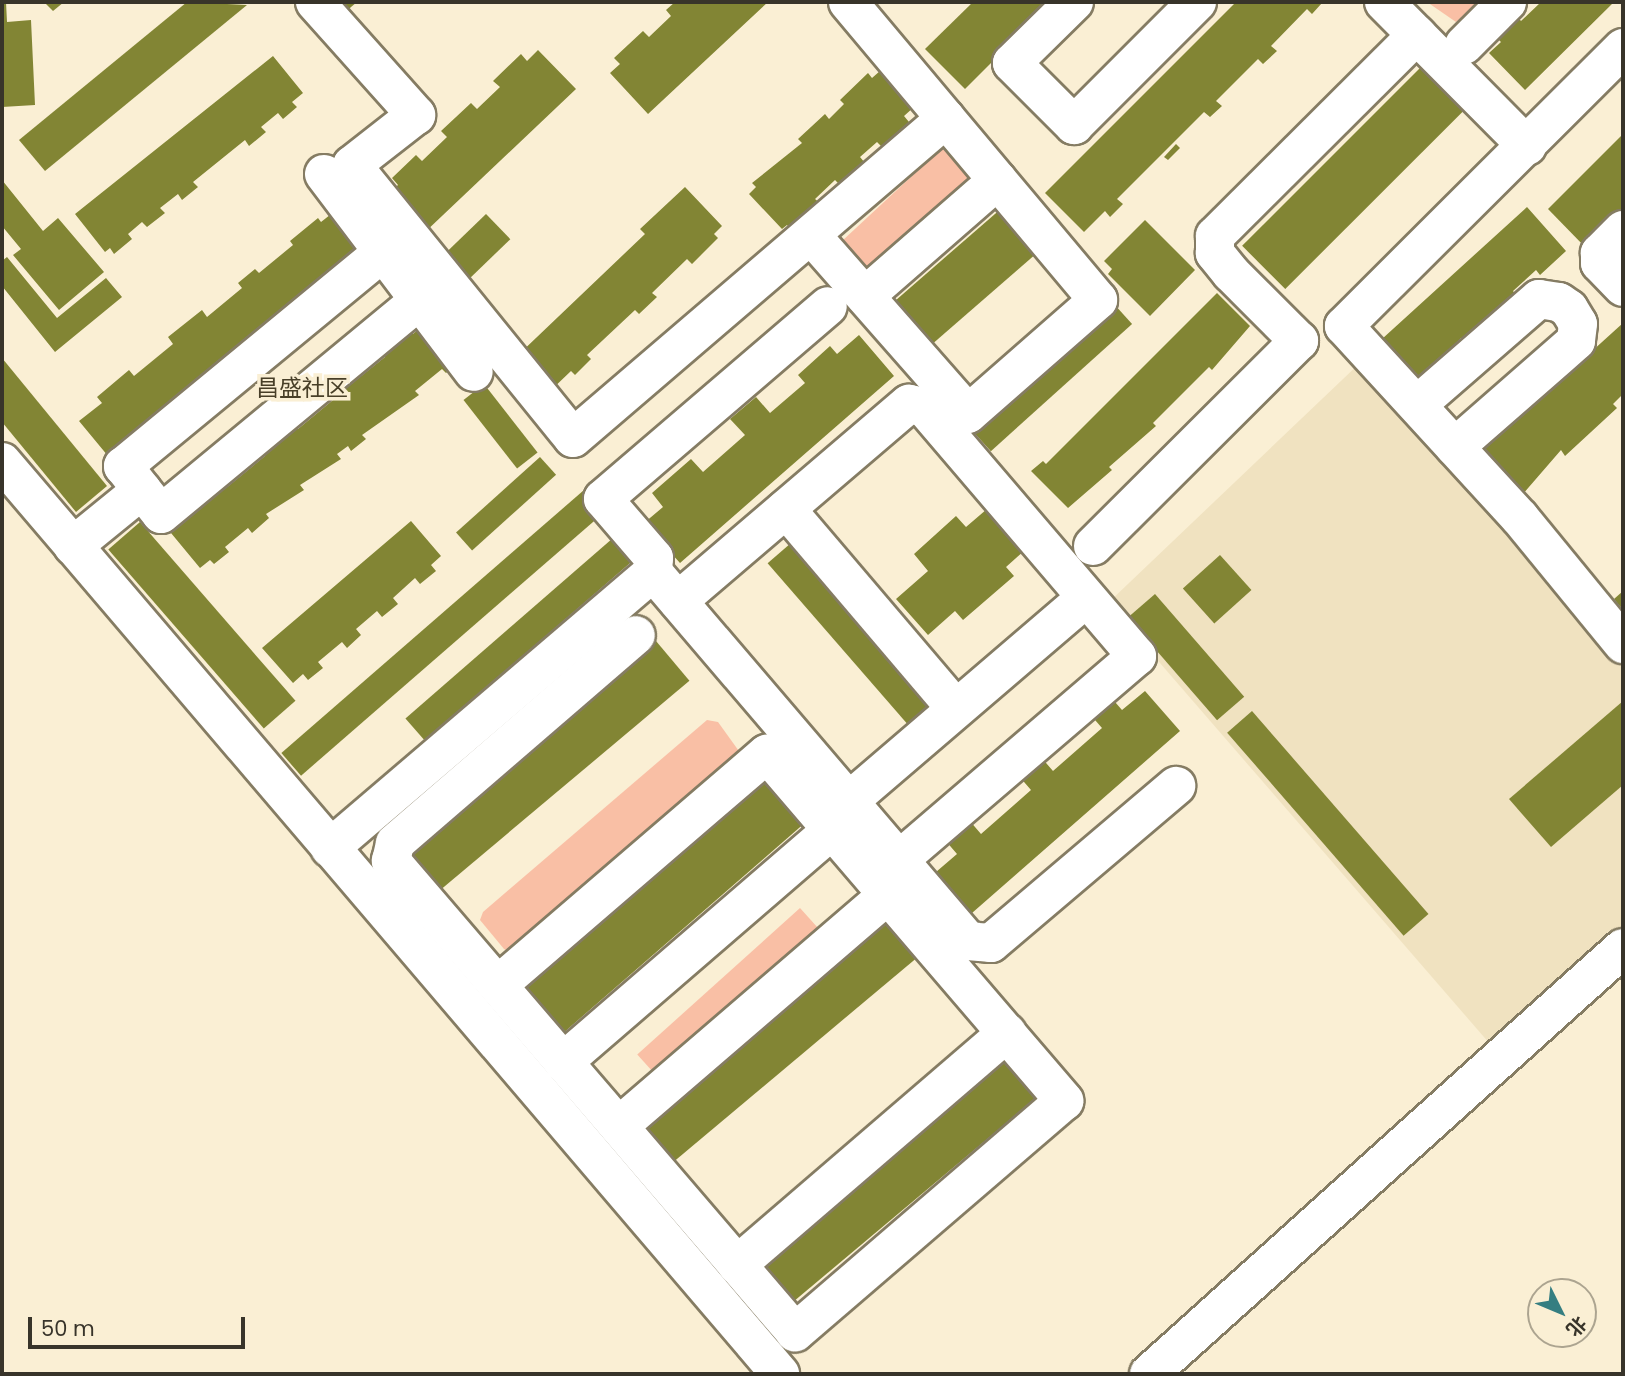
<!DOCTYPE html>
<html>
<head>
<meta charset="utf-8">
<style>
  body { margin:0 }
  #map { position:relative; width:1625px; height:1376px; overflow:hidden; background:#faefd4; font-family:Poppins,"Noto Sans SC",sans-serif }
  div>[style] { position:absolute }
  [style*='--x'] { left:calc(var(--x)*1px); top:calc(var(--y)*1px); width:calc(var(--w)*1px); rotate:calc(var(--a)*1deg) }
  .built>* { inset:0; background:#f0e2c0 }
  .green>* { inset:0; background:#f9bfa5; transform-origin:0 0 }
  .building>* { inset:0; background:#828534; transform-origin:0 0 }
  .roads { filter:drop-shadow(2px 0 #857c63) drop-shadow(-2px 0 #857c63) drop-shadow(0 2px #857c63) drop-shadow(0 -2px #857c63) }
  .minor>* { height:38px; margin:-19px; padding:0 19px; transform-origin:19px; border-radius:19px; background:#fff }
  span { translate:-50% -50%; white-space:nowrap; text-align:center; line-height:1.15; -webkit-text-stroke:7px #faefd4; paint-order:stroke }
  .neighbourhood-label { font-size:23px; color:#483f28 }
  .frame { position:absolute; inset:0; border:4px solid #38342a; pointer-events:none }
  .north { position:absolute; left:1527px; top:1278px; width:70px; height:70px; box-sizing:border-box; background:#faefd4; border:2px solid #aca490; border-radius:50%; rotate:133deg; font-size:19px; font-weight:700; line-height:28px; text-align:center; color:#38342a }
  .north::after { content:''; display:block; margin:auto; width:24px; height:32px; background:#357e81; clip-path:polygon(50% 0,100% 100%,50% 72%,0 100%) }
  .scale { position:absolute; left:28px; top:1317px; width:217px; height:32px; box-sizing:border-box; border:4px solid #38342a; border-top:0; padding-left:9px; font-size:21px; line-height:24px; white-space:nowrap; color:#38342a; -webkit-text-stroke:5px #faefd4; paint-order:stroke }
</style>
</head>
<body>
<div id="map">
  <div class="built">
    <div style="clip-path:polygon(1363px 360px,1623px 666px,1623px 926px,1490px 1044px,1108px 603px)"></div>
  </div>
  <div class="green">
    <div style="clip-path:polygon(1427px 2px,1481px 2px,1456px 22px)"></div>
    <div style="clip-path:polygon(949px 148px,964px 163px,971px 182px,872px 271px,865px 270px,842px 241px,940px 150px)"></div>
    <div style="clip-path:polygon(707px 720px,718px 722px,741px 754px,510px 952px,504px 949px,480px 920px,483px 912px)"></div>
    <div style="left:800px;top:908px;width:30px;height:219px;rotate:48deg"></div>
  </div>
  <div class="building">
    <div style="clip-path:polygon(2px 2px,6px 2px,7px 22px,31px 20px,35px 105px,2px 107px)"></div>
    <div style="clip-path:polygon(44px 2px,64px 2px,53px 11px)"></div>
    <div style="clip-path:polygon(187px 2px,247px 5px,45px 171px,19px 140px)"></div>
    <div style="clip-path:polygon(334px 2px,357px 2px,344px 13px)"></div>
    <div style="clip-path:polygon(675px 2px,768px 2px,648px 114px,610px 73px,620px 64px,614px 58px,643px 31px,649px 37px,671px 16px,666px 10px)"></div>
    <div style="clip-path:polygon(973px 2px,1052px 2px,965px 89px,925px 49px)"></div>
    <div style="clip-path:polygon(1236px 2px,1322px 3px,1312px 14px,1307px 9px,1271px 46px,1277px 51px,1263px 64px,1258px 59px,1216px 101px,1222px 106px,1210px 117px,1204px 112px,1117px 199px,1123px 204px,1110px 217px,1105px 211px,1084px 232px,1045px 193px)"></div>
    <div style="clip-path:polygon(1541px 2px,1614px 2px,1525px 90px,1489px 53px,1501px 42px,1494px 35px,1515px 14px,1521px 21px)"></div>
    <div style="clip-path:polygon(538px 50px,576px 89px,423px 234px,386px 196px,398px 185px,392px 178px,416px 155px,422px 161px,447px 137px,441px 131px,471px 103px,477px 109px,500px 87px,493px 81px,521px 54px,527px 61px)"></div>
    <div style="clip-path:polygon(273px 56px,303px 93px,292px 102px,297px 107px,283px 119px,278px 113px,261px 127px,266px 132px,249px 146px,245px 140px,193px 182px,198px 187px,182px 200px,178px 194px,160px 208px,165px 213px,147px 227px,142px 222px,128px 234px,132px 239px,114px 254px,110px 248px,105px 252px,75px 214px)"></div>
    <div style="left:1426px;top:62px;width:61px;height:260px;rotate:45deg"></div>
    <div style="clip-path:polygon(880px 71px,914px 107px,904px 116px,909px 122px,882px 147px,877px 142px,860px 157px,865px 163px,841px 186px,835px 180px,815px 199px,821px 204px,792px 231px,787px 225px,782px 229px,749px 194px,756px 187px,752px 183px,802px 143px,798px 139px,825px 114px,829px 119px,844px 104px,840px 100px,868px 73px,872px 78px)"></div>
    <div style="clip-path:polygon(1623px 134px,1623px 211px,1586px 248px,1548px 209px)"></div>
    <div style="clip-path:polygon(1176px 144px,1180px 148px,1168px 160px,1164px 157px)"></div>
    <div style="clip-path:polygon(2px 180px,43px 231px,58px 218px,104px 272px,59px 310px,13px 255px,21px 249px,2px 226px)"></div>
    <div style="clip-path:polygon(685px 187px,722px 226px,714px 234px,718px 238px,692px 264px,687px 259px,652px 293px,657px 297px,639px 314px,635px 310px,587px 355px,591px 359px,575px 375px,571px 371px,548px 393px,515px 358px,645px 234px,640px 229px)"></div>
    <div style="left:1003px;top:207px;width:57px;height:147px;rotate:49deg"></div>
    <div style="clip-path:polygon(1527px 207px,1566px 251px,1540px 275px,1536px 270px,1513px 291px,1517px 296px,1465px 343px,1461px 338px,1422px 382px,1382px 339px)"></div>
    <div style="clip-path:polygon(335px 211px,368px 250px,108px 456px,79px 421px,102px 403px,97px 397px,129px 370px,134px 376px,173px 344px,168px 337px,202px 310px,207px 317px,242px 288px,238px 283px,255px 269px,259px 273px,293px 245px,290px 241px,318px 218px,321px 222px)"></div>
    <div style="left:486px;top:214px;width:35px;height:62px;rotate:46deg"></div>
    <div style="clip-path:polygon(1145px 220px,1195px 270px,1150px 316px,1108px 274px,1112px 269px,1104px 261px)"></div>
    <div style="clip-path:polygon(7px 257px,57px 318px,106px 278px,122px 297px,55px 352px,2px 286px,2px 261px)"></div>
    <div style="clip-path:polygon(1217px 293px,1250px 326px,1212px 370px,1209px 367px,1153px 423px,1156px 426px,1109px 467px,1112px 470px,1068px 508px,1031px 471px,1043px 461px,1046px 464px)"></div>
    <div style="left:1114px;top:304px;width:27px;height:190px;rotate:48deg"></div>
    <div style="clip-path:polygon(426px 323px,459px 362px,446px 373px,442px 369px,415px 391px,419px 395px,362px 435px,366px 439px,351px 451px,348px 446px,337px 454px,341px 459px,300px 485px,304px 490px,266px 514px,269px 518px,252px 533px,248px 528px,225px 547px,229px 552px,214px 564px,210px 560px,200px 568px,171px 533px,193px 515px,188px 509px,221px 482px,226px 488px,265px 456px,260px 450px,293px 422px,298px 429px,333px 400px,329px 395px,347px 381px,350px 385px,385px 357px,381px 353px,409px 330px,413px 334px)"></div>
    <div style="clip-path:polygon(1623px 323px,1623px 394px,1613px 404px,1617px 408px,1565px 456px,1561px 450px,1522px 495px,1482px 451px)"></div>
    <div style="clip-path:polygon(859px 335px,894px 376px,680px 563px,644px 523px,663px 507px,652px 493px,691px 459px,703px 472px,745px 435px,730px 419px,756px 397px,770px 413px,805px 383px,798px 375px,830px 346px,837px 354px)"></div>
    <div style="clip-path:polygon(2px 358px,107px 486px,76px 512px,2px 422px)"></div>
    <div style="left:484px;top:384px;width:87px;height:26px;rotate:52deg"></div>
    <div style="left:540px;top:457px;width:24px;height:113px;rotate:48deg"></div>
    <div style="left:584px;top:490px;width:30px;height:401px;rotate:49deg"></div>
    <div style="clip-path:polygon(987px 509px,1024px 551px,1006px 567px,1014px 576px,963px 620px,955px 611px,928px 635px,896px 599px,928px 571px,914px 554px,956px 516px,966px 527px)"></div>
    <div style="clip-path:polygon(411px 521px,441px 556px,431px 565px,436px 571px,420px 584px,415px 578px,393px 598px,398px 604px,382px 617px,377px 611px,356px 629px,361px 635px,347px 648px,342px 642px,318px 662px,323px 668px,308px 680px,303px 674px,293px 683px,262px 648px)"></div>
    <div style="left:140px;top:522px;width:237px;height:42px;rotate:49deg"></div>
    <div style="left:613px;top:538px;width:30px;height:275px;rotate:49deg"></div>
    <div style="left:791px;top:543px;width:219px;height:31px;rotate:49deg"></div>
    <div style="left:1220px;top:555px;width:47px;height:50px;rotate:48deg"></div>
    <div style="clip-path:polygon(1623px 591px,1623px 610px,1614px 599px)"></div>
    <div style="left:1155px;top:594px;width:136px;height:36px;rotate:49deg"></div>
    <div style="left:656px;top:641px;width:52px;height:333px;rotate:50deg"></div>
    <div style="clip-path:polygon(1145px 691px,1180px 731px,972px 913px,936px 872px,957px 854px,945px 840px,969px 820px,981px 834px,1031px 790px,1018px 775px,1040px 756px,1053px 771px,1102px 728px,1088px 712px,1108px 694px,1122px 710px)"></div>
    <div style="clip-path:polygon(1623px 701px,1623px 785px,1551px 847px,1509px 799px)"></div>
    <div style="left:1252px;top:711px;width:269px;height:33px;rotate:49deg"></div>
    <div style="left:772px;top:772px;width:60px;height:334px;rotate:49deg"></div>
    <div style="left:889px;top:908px;width:56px;height:330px;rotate:50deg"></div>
    <div style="left:1007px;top:1048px;width:57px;height:328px;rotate:50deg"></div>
  </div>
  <div class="roads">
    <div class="minor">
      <div style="--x:315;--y:2;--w:152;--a:48.2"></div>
      <div style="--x:416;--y:115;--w:81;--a:142"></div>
      <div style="--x:352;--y:165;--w:351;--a:51"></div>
      <div style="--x:573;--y:438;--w:491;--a:-40.6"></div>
      <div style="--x:1074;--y:2;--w:87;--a:135.5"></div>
      <div style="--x:1012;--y:63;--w:88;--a:45"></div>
      <div style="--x:1074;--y:125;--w:174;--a:-45"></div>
      <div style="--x:1384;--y:2;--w:203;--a:45.2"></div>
      <div style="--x:1464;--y:45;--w:61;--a:-45"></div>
      <div style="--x:1623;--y:48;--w:394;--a:135.1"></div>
      <div style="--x:1344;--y:326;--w:260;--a:47.5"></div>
      <div style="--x:1520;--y:518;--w:163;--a:50.7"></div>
      <div style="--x:324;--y:174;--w:248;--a:52.9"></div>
      <div style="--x:1623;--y:230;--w:33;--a:135"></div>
      <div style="--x:1600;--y:253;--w:10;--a:90"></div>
      <div style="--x:1600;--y:263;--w:33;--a:46"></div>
      <div style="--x:811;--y:235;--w:238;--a:48.7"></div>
      <div style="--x:968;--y:414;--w:173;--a:-41.2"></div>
      <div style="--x:1098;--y:300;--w:389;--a:-130"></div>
      <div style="--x:383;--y:252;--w:337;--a:140.5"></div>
      <div style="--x:123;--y:466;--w:61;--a:51.6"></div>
      <div style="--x:161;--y:514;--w:336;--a:-39.6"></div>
      <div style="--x:865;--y:296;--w:176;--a:-41.1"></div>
      <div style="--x:1418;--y:404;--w:160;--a:-41"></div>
      <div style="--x:1539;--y:299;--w:20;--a:9"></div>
      <div style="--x:1559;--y:302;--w:12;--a:35"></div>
      <div style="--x:1569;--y:309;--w:17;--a:59"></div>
      <div style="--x:1578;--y:324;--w:17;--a:97"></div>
      <div style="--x:1576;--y:341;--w:161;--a:138.8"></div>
      <div style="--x:2;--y:462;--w:1199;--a:49.53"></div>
      <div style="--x:786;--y:509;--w:262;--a:49.6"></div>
      <div style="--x:73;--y:546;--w:89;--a:-39.1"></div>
      <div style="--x:1093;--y:546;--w:291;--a:-44.9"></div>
      <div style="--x:1299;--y:341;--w:96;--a:-135"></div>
      <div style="--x:1231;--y:273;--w:26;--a:-129"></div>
      <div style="--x:1215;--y:253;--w:17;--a:-90"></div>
      <div style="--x:1215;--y:236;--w:285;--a:-44.9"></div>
      <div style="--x:653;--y:572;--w:14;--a:-86"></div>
      <div style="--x:654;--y:558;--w:78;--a:-130.8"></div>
      <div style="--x:603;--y:499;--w:296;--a:-40.6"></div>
      <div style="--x:678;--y:601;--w:304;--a:-40.5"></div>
      <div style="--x:909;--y:404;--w:15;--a:11"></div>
      <div style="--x:924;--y:407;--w:328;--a:49.5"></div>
      <div style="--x:1137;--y:656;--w:313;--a:139.4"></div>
      <div style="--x:849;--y:801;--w:312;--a:-40.6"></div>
      <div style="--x:330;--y:848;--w:425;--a:-40.5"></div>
      <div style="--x:653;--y:572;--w:485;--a:49.5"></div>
      <div style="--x:968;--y:941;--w:23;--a:5"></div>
      <div style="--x:991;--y:943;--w:243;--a:-40.3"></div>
      <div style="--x:498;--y:985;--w:355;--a:-40.7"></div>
      <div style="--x:767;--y:754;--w:457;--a:49.4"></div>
      <div style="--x:1064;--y:1101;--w:355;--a:139.3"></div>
      <div style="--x:795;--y:1332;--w:621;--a:-130.62"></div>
      <div style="--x:391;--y:861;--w:18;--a:-77"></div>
      <div style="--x:395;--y:843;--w:318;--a:-40.8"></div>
      <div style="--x:563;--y:1062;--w:355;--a:-40.8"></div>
      <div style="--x:619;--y:1126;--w:355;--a:-40.7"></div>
      <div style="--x:737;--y:1265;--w:356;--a:-40.7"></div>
      <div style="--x:1149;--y:1374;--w:637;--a:-41.95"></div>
    </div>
  </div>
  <div class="neighbourhood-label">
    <span style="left:302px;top:388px">昌盛社区</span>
  </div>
  <div class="frame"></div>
  <div class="north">北</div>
  <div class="scale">50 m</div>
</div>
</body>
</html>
